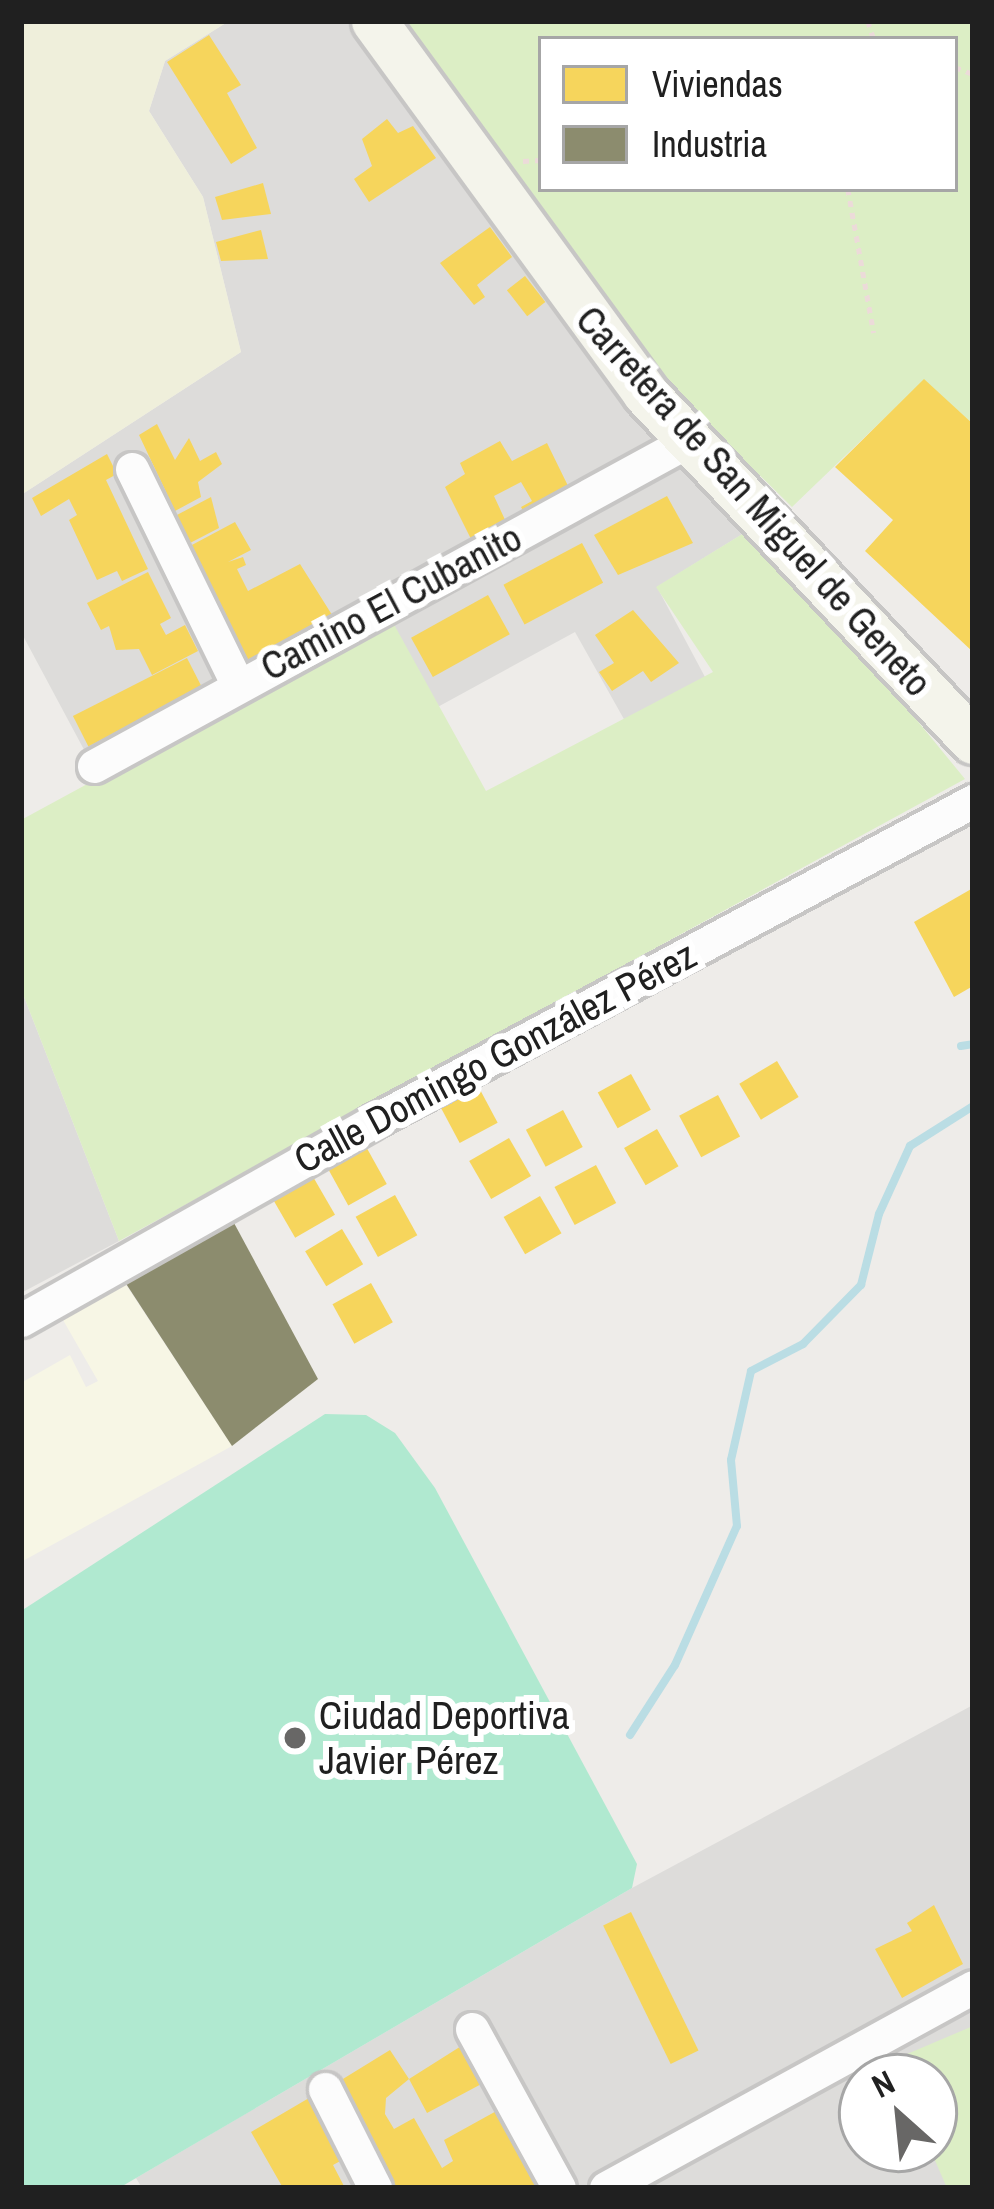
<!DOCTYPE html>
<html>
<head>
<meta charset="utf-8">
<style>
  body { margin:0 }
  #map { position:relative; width:994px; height:2209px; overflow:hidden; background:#eeece9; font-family:"Archivo Narrow",sans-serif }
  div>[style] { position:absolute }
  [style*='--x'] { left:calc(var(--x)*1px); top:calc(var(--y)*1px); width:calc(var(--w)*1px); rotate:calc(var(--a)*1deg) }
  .residential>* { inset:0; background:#dddcda }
  .education>* { inset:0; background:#f7f6e5 }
  .farmland>* { inset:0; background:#efefdb }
  .grass>* { inset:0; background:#dceec5 }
  .pitch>* { inset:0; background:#b0e9d0 }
  .homes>* { inset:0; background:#f6d55c; transform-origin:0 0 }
  .industry>* { inset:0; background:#8c8c6e }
  .stream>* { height:8px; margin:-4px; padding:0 4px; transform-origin:4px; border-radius:4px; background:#badde4 }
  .path>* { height:4.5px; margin-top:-2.25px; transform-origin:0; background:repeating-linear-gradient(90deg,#ecdbd9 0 6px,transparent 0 12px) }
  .roads { filter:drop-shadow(3px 0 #c7c6c5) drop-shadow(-3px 0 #c7c6c5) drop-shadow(0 3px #c7c6c5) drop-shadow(0 -3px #c7c6c5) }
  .minor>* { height:33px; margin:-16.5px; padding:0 16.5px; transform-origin:16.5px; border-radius:16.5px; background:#fcfcfc }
  .secondary>* { height:45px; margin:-22.5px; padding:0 22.5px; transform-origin:22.5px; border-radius:22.5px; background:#f4f4eb }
  .dots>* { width:33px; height:33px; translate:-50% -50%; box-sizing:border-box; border:6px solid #fff; border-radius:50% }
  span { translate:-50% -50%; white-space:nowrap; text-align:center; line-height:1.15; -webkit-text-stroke:12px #fff; paint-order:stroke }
  .street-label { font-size:39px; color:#202020 }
  .poi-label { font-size:39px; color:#202020 }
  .left { translate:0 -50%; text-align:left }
  .frame { position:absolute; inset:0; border:24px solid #202020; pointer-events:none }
  .legend { position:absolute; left:538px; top:36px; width:420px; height:156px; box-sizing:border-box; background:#fff; border:3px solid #a6a6a6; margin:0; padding:15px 21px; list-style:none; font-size:36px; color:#202020 }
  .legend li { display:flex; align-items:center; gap:24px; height:60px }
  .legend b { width:60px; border:3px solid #a6a6a6 }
  .north { position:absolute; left:838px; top:2053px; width:120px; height:120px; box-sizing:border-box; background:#fff; border:3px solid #a6a6a6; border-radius:50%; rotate:333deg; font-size:33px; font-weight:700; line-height:48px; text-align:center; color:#202020 }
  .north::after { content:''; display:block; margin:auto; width:42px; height:54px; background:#686766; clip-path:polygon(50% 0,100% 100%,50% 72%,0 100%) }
</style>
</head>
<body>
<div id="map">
  <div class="residential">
    <div style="clip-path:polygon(229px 21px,413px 21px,379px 47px,757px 525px,657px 587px,705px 677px,625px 721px,575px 632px,434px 709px,379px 596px,89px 759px,21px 632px,21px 495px,241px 352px,203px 197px,149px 111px,165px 61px)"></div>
    <div style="clip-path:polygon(21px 989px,119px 1241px,21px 1293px)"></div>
    <div style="clip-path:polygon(evenodd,973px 1705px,973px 2188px,142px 2188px,136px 2178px,632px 1888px,973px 1705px,862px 2077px,934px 2077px,934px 2149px,862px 2149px,862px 2077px)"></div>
  </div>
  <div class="education">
    <div style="clip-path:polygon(124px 1282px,232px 1446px,21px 1562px,21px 1383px,70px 1355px,86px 1387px,98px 1381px,59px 1313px)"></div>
  </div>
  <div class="farmland">
    <div style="clip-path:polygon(21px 21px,229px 21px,165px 61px,149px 111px,203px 197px,241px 352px,21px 495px)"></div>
  </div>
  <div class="grass">
    <div style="clip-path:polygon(evenodd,413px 21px,973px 21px,973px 424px,924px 380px,792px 507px,642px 360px,406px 26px,413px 21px,541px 39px,955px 39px,955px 189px,541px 189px,541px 39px)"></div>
    <div style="clip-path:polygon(757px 525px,965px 779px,119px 1241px,21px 989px,21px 820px,391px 619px,486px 791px,713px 672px,656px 587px)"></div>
    <div style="clip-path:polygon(973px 2026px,973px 2188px,947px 2188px,930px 2149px,934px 2077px,900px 2077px,893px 2060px)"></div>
  </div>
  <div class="pitch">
    <div style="clip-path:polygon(325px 1414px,366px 1415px,395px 1433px,435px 1488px,637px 1864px,632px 1888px,119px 2188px,21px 2188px,21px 1611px)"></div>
  </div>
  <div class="homes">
    <div style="clip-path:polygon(209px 35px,241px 85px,227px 93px,257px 148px,231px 164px,167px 62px)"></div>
    <div style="clip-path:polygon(387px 119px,398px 133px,413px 126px,436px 158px,369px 202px,354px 179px,372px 166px,362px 139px)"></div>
    <div style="clip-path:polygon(263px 183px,271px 214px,222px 220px,215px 197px)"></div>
    <div style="clip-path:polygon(490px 227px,512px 257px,477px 285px,485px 297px,474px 305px,440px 263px)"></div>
    <div style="clip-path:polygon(261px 230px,268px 259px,221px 261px,216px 242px)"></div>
    <div style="left:525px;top:276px;width:33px;height:23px;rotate:52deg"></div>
    <div style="clip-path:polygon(924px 379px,973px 424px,973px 652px,865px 551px,893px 520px,835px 467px)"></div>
    <div style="clip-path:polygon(157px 424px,175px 460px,189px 438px,200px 461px,216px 452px,222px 464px,198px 482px,201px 497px,175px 511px,139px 435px)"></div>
    <div style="clip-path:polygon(500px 441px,512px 461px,547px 443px,571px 492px,526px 516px,521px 507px,532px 501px,521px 482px,494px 496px,507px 524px,473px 543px,445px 487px,465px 474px,460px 463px)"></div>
    <div style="clip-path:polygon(107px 454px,117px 474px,106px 480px,148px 569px,122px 581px,117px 571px,97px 580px,69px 520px,77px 515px,69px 499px,41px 516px,32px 498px)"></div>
    <div style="clip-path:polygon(667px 496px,693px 543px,618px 575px,594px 535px)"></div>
    <div style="clip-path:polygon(211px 497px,219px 528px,190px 543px,175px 516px)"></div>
    <div style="clip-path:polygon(235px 522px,251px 550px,228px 562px,243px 557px,246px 565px,237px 569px,248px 591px,300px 564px,334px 618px,244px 667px,190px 546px)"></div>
    <div style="left:582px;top:543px;width:45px;height:89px;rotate:62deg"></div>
    <div style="clip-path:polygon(148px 572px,171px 618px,160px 624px,166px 635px,185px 625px,198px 651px,152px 675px,139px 649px,116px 650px,109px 626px,101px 630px,87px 603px)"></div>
    <div style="left:488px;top:595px;width:45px;height:88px;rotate:61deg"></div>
    <div style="clip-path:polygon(633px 610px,679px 663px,651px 682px,643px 671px,612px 691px,599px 672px,614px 663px,595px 635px)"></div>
    <div style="left:187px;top:658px;width:34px;height:128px;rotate:63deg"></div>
    <div style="clip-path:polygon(973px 888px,973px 986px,954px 997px,914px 922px)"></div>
    <div style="left:777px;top:1061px;width:42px;height:44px;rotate:59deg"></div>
    <div style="left:631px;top:1074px;width:41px;height:38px;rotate:61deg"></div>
    <div style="left:477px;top:1084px;width:44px;height:43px;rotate:62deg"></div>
    <div style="left:718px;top:1095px;width:47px;height:44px;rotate:62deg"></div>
    <div style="left:563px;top:1110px;width:42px;height:42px;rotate:62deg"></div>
    <div style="left:657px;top:1129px;width:43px;height:38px;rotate:60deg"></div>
    <div style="left:509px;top:1138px;width:44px;height:46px;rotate:60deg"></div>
    <div style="left:364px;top:1143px;width:47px;height:44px;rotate:61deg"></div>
    <div style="left:596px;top:1165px;width:43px;height:47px;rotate:62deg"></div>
    <div style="left:312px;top:1175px;width:46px;height:46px;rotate:60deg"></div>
    <div style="left:395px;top:1195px;width:46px;height:45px;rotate:61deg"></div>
    <div style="left:540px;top:1196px;width:43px;height:42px;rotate:60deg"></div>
    <div style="left:342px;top:1229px;width:41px;height:43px;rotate:59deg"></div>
    <div style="left:371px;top:1283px;width:45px;height:44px;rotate:61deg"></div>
    <div style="clip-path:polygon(934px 1905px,963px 1964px,902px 1998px,875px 1949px,912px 1931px,907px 1923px)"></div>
    <div style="left:631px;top:1912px;width:154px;height:31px;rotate:64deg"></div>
    <div style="clip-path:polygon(466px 2043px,487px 2081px,427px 2113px,409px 2079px,386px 2098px,385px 2114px,394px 2129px,414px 2118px,442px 2168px,453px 2161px,444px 2140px,500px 2109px,538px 2188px,390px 2188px,338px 2082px,390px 2050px,409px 2079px)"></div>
    <div style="clip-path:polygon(309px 2098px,344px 2159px,333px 2165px,345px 2188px,283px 2188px,251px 2132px)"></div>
  </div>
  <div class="industry">
    <div style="clip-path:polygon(227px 1210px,318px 1379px,232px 1446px,119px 1273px)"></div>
  </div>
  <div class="stream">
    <div style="--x:961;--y:1046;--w:12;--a:-9"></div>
    <div style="--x:630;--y:1735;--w:83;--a:-57.3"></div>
    <div style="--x:675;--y:1665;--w:152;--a:-66"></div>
    <div style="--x:737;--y:1526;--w:66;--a:-95.2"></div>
    <div style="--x:731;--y:1460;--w:91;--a:-77.3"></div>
    <div style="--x:751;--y:1371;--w:59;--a:-27.4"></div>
    <div style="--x:803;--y:1344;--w:83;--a:-45.5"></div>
    <div style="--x:861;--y:1285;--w:73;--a:-75.8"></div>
    <div style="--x:879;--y:1214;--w:75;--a:-65.5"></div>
    <div style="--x:910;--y:1146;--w:75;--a:-32.4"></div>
  </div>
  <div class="path">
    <div style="--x:868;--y:21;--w:19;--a:72"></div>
    <div style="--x:955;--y:67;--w:19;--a:21"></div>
    <div style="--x:523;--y:161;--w:18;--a:-3"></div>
    <div style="--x:848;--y:189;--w:146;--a:79.8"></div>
  </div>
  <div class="roads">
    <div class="minor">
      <div style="--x:132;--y:469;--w:241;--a:63.9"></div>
      <div style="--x:94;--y:766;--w:679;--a:-28.68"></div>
      <div style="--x:21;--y:1320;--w:401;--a:-29.4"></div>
      <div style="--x:370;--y:1123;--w:684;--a:-28.1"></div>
      <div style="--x:472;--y:2029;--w:181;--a:61.3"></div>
      <div style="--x:325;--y:2089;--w:111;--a:63.2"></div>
      <div style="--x:606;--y:2188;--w:418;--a:-28.7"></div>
    </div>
    <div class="secondary">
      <div style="--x:374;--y:21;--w:460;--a:53.9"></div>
      <div style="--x:645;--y:393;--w:478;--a:46.7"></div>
    </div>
  </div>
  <div class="dots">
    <div style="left:295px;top:1738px;background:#686766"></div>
  </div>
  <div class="street-label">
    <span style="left:754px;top:501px;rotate:48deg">Carretera de San Miguel de Geneto</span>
    <span style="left:391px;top:602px;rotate:-28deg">Camino El Cubanito</span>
    <span style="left:495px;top:1057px;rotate:-28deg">Calle Domingo González Pérez</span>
  </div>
  <div class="poi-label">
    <span class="left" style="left:319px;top:1738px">Ciudad Deportiva<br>Javier Pérez</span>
  </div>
  <div class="frame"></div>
  <ul class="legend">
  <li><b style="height:33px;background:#f6d55c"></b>Viviendas</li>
  <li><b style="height:33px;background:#8c8c6e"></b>Industria</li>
  </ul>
  <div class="north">N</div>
</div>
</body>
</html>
